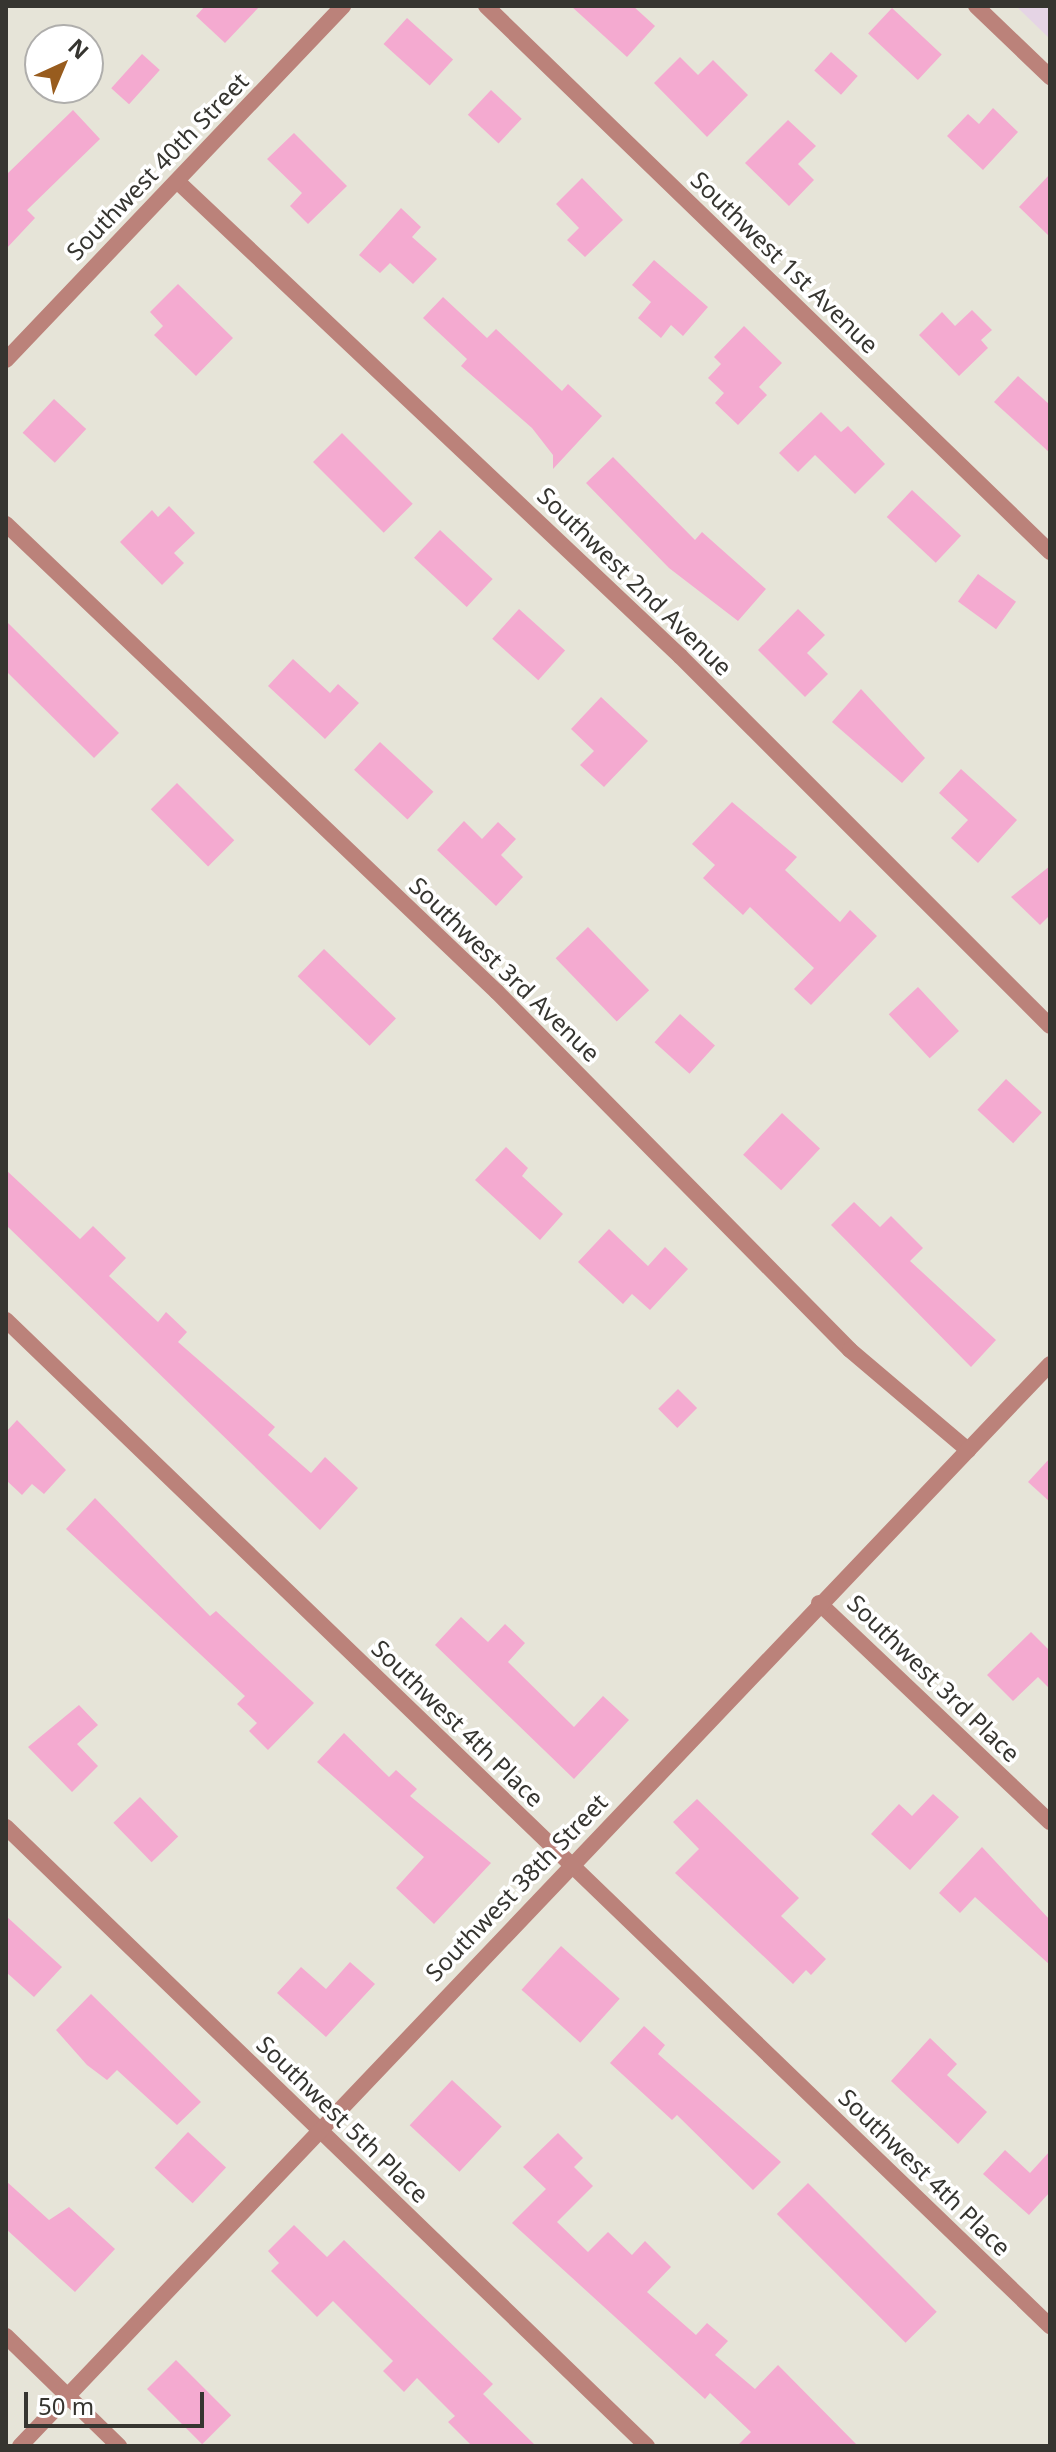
<!DOCTYPE html>
<html>
<head>
<meta charset="utf-8">
<style>
  body { margin:0 }
  #map { position:relative; width:1056px; height:2452px; overflow:hidden; background:#e6e4d8; font-family:"Noto Sans",sans-serif }
  div>[style] { position:absolute }
  [style*='--x'] { left:calc(var(--x)*1px); top:calc(var(--y)*1px); width:calc(var(--w)*1px); rotate:calc(var(--a)*1deg) }
  .commercial>* { inset:0; background:#e5d4e5 }
  .building>* { inset:0; background:#f4aad0; transform-origin:0 0 }
  .minor>* { height:16px; margin:-8px; padding:0 8px; transform-origin:8px; border-radius:8px; background:#bb827a }
  span { translate:-50% -50%; white-space:nowrap; text-align:center; line-height:1.15; -webkit-text-stroke:7px #fff; paint-order:stroke }
  .street-label { font-size:24px; color:#363530 }
  .frame { position:absolute; inset:0; border:8px solid #363530; pointer-events:none }
  .north { position:absolute; left:24px; top:24px; width:80px; height:80px; box-sizing:border-box; background:#fff; border:2px solid #afaeac; border-radius:50%; rotate:44deg; font-size:22px; font-weight:700; line-height:32px; text-align:center; color:#363530 }
  .north::after { content:''; display:block; margin:auto; width:28px; height:36px; background:#985c1e; clip-path:polygon(50% 0,100% 100%,50% 72%,0 100%) }
  .scale { position:absolute; left:24px; top:2392px; width:180px; height:36px; box-sizing:border-box; border:4px solid #363530; border-top:0; padding-left:10px; font-size:24px; line-height:28px; white-space:nowrap; color:#363530; -webkit-text-stroke:6px #fff; paint-order:stroke }
</style>
</head>
<body>
<div id="map">
  <div class="commercial">
    <div style="clip-path:polygon(1016px 6px,1050px 6px,1050px 39px)"></div>
  </div>
  <div class="building">
    <div style="clip-path:polygon(205px 6px,260px 6px,225px 43px,196px 16px)"></div>
    <div style="clip-path:polygon(571px 6px,633px 6px,655px 26px,627px 57px)"></div>
    <div style="left:892px;top:8px;width:68px;height:35px;rotate:43deg"></div>
    <div style="left:407px;top:18px;width:62px;height:35px;rotate:42deg"></div>
    <div style="left:831px;top:52px;width:36px;height:25px;rotate:42deg"></div>
    <div style="left:142px;top:54px;width:24px;height:46px;rotate:42deg"></div>
    <div style="clip-path:polygon(680px 57px,698px 75px,713px 60px,748px 95px,707px 137px,654px 83px)"></div>
    <div style="left:491px;top:90px;width:42px;height:34px;rotate:43deg"></div>
    <div style="clip-path:polygon(993px 108px,1018px 132px,983px 170px,947px 136px,968px 114px,979px 124px)"></div>
    <div style="clip-path:polygon(73px 110px,100px 139px,27px 210px,35px 218px,6px 249px,6px 175px)"></div>
    <div style="clip-path:polygon(788px 120px,816px 146px,798px 164px,814px 180px,789px 206px,745px 163px)"></div>
    <div style="clip-path:polygon(294px 133px,347px 186px,308px 224px,290px 206px,302px 193px,267px 159px)"></div>
    <div style="clip-path:polygon(1050px 174px,1050px 237px,1019px 207px)"></div>
    <div style="clip-path:polygon(582px 178px,623px 220px,585px 257px,567px 240px,579px 228px,556px 204px)"></div>
    <div style="clip-path:polygon(401px 208px,421px 227px,412px 237px,437px 259px,413px 284px,390px 263px,380px 273px,359px 255px)"></div>
    <div style="clip-path:polygon(654px 260px,708px 307px,683px 336px,671px 325px,661px 338px,638px 318px,651px 302px,632px 285px)"></div>
    <div style="clip-path:polygon(178px 284px,233px 338px,196px 376px,154px 335px,163px 326px,150px 312px)"></div>
    <div style="clip-path:polygon(443px 297px,487px 338px,496px 329px,562px 391px,568px 384px,602px 416px,553px 469px,553px 455px,532px 428px,461px 366px,467px 359px,423px 318px)"></div>
    <div style="clip-path:polygon(972px 310px,992px 330px,981px 340px,988px 348px,959px 376px,919px 335px,942px 312px,955px 326px)"></div>
    <div style="clip-path:polygon(744px 326px,782px 363px,759px 387px,767px 395px,738px 425px,715px 403px,724px 393px,708px 378px,721px 364px,714px 357px)"></div>
    <div style="clip-path:polygon(1018px 376px,1050px 405px,1050px 453px,994px 402px)"></div>
    <div style="left:54px;top:399px;width:44px;height:46px;rotate:43deg"></div>
    <div style="clip-path:polygon(821px 412px,841px 432px,848px 426px,885px 464px,855px 494px,815px 455px,798px 472px,779px 453px)"></div>
    <div style="left:342px;top:433px;width:100px;height:41px;rotate:45deg"></div>
    <div style="clip-path:polygon(613px 457px,695px 540px,702px 532px,766px 589px,738px 621px,669px 568px,586px 483px)"></div>
    <div style="left:912px;top:490px;width:67px;height:37px;rotate:43deg"></div>
    <div style="clip-path:polygon(169px 506px,195px 533px,174px 553px,184px 563px,162px 585px,120px 542px,152px 510px,158px 517px)"></div>
    <div style="left:440px;top:530px;width:72px;height:38px;rotate:43deg"></div>
    <div style="left:978px;top:574px;width:47px;height:34px;rotate:36deg"></div>
    <div style="left:519px;top:609px;width:62px;height:40px;rotate:42deg"></div>
    <div style="clip-path:polygon(798px 609px,825px 635px,807px 653px,828px 674px,805px 697px,758px 650px)"></div>
    <div style="clip-path:polygon(6px 621px,119px 733px,94px 758px,6px 671px)"></div>
    <div style="clip-path:polygon(293px 659px,330px 693px,338px 684px,359px 703px,325px 739px,268px 686px)"></div>
    <div style="clip-path:polygon(861px 689px,925px 758px,902px 783px,832px 722px)"></div>
    <div style="clip-path:polygon(601px 697px,648px 741px,604px 787px,580px 765px,594px 751px,571px 729px)"></div>
    <div style="left:380px;top:742px;width:73px;height:38px;rotate:43deg"></div>
    <div style="clip-path:polygon(961px 769px,1017px 820px,978px 863px,951px 838px,968px 820px,939px 793px)"></div>
    <div style="left:177px;top:783px;width:81px;height:37px;rotate:45deg"></div>
    <div style="clip-path:polygon(732px 802px,797px 857px,785px 870px,840px 922px,850px 910px,877px 936px,811px 1005px,794px 989px,814px 968px,750px 907px,743px 915px,703px 878px,715px 865px,692px 844px)"></div>
    <div style="clip-path:polygon(464px 821px,482px 839px,498px 822px,516px 839px,501px 855px,523px 877px,496px 906px,437px 850px)"></div>
    <div style="clip-path:polygon(1050px 866px,1050px 915px,1040px 925px,1011px 897px)"></div>
    <div style="left:588px;top:927px;width:88px;height:45px;rotate:46deg"></div>
    <div style="left:324px;top:949px;width:100px;height:38px;rotate:44deg"></div>
    <div style="left:918px;top:987px;width:60px;height:40px;rotate:47deg"></div>
    <div style="left:680px;top:1014px;width:47px;height:38px;rotate:42deg"></div>
    <div style="left:1006px;top:1079px;width:49px;height:42px;rotate:43deg"></div>
    <div style="left:782px;top:1113px;width:52px;height:57px;rotate:43deg"></div>
    <div style="clip-path:polygon(506px 1147px,528px 1168px,522px 1176px,563px 1214px,540px 1240px,475px 1180px)"></div>
    <div style="clip-path:polygon(6px 1170px,80px 1239px,93px 1226px,126px 1258px,109px 1276px,158px 1322px,166px 1312px,187px 1332px,178px 1342px,275px 1427px,268px 1435px,311px 1473px,325px 1457px,358px 1488px,320px 1530px,6px 1225px)"></div>
    <div style="clip-path:polygon(854px 1202px,880px 1227px,891px 1216px,923px 1248px,910px 1261px,996px 1340px,971px 1367px,831px 1225px)"></div>
    <div style="clip-path:polygon(609px 1229px,648px 1266px,665px 1247px,688px 1269px,650px 1310px,632px 1294px,623px 1304px,578px 1262px)"></div>
    <div style="left:678px;top:1389px;width:27px;height:28px;rotate:45deg"></div>
    <div style="clip-path:polygon(17px 1420px,66px 1470px,44px 1494px,32px 1484px,22px 1495px,6px 1480px,6px 1432px)"></div>
    <div style="clip-path:polygon(1050px 1458px,1050px 1502px,1028px 1482px)"></div>
    <div style="clip-path:polygon(95px 1498px,210px 1616px,216px 1611px,314px 1703px,268px 1750px,249px 1731px,257px 1723px,237px 1704px,245px 1696px,66px 1529px)"></div>
    <div style="clip-path:polygon(461px 1617px,488px 1642px,505px 1624px,525px 1643px,508px 1662px,574px 1727px,603px 1696px,629px 1720px,574px 1779px,435px 1645px)"></div>
    <div style="clip-path:polygon(1031px 1632px,1050px 1651px,1050px 1689px,1038px 1677px,1013px 1701px,987px 1675px)"></div>
    <div style="clip-path:polygon(79px 1705px,98px 1725px,77px 1744px,98px 1766px,72px 1792px,28px 1747px)"></div>
    <div style="clip-path:polygon(344px 1733px,389px 1777px,396px 1770px,417px 1789px,410px 1796px,491px 1863px,434px 1924px,396px 1888px,424px 1857px,317px 1762px)"></div>
    <div style="clip-path:polygon(933px 1794px,959px 1817px,910px 1870px,871px 1834px,899px 1804px,912px 1816px)"></div>
    <div style="left:140px;top:1797px;width:55px;height:37px;rotate:46deg"></div>
    <div style="clip-path:polygon(697px 1799px,799px 1898px,781px 1916px,826px 1959px,811px 1975px,806px 1970px,793px 1984px,675px 1873px,699px 1849px,673px 1822px)"></div>
    <div style="clip-path:polygon(982px 1847px,1050px 1920px,1050px 1965px,975px 1897px,960px 1913px,939px 1893px)"></div>
    <div style="clip-path:polygon(6px 1916px,62px 1967px,34px 1997px,6px 1972px)"></div>
    <div style="left:561px;top:1946px;width:79px;height:59px;rotate:42deg"></div>
    <div style="clip-path:polygon(350px 1962px,375px 1984px,326px 2037px,277px 1993px,301px 1967px,326px 1989px)"></div>
    <div style="clip-path:polygon(91px 1994px,201px 2102px,177px 2125px,117px 2070px,107px 2080px,87px 2065px,56px 2030px)"></div>
    <div style="clip-path:polygon(644px 2026px,665px 2045px,658px 2054px,781px 2162px,753px 2190px,677px 2115px,672px 2120px,610px 2063px)"></div>
    <div style="clip-path:polygon(930px 2038px,957px 2064px,947px 2075px,987px 2112px,958px 2144px,891px 2081px)"></div>
    <div style="left:452px;top:2080px;width:68px;height:62px;rotate:43deg"></div>
    <div style="left:188px;top:2132px;width:52px;height:49px;rotate:43deg"></div>
    <div style="clip-path:polygon(558px 2133px,583px 2158px,574px 2167px,593px 2186px,557px 2222px,588px 2252px,608px 2232px,632px 2255px,645px 2241px,671px 2267px,647px 2292px,696px 2335px,707px 2323px,728px 2341px,715px 2355px,755px 2389px,778px 2365px,858px 2446px,737px 2446px,751px 2432px,710px 2393px,705px 2399px,512px 2223px,546px 2189px,523px 2167px)"></div>
    <div style="clip-path:polygon(1005px 2150px,1030px 2173px,1050px 2151px,1050px 2192px,1029px 2215px,983px 2174px)"></div>
    <div style="clip-path:polygon(6px 2181px,49px 2220px,69px 2207px,115px 2249px,75px 2292px,6px 2229px)"></div>
    <div style="left:808px;top:2183px;width:182px;height:44px;rotate:45deg"></div>
    <div style="clip-path:polygon(294px 2225px,327px 2257px,344px 2240px,493px 2384px,483px 2394px,536px 2446px,472px 2446px,448px 2422px,455px 2416px,417px 2378px,404px 2392px,383px 2371px,393px 2361px,333px 2301px,317px 2317px,271px 2271px,279px 2263px,268px 2251px)"></div>
    <div style="left:176px;top:2360px;width:78px;height:41px;rotate:45deg"></div>
  </div>
  <div class="minor">
    <div style="--x:486;--y:6;--w:785;--a:44.07"></div>
    <div style="--x:976;--y:6;--w:103;--a:43.8"></div>
    <div style="--x:177;--y:181;--w:692;--a:43.36"></div>
    <div style="--x:680;--y:656;--w:523;--a:45"></div>
    <div style="--x:6;--y:360;--w:489;--a:-46.4"></div>
    <div style="--x:6;--y:524;--w:678;--a:43.63"></div>
    <div style="--x:497;--y:992;--w:503;--a:45.4"></div>
    <div style="--x:850;--y:1350;--w:155;--a:40.3"></div>
    <div style="--x:6;--y:1320;--w:1450;--a:43.94"></div>
    <div style="--x:819;--y:1603;--w:318;--a:43.5"></div>
    <div style="--x:6;--y:1827;--w:891;--a:44"></div>
    <div style="--x:6;--y:2336;--w:158;--a:44.2"></div>
    <div style="--x:20;--y:2446;--w:1494;--a:-46.41"></div>
  </div>
  <div class="street-label">
    <span style="left:157px;top:166px;rotate:-46deg">Southwest 40th Street</span>
    <span style="left:785px;top:262px;rotate:44deg">Southwest 1st Avenue</span>
    <span style="left:635px;top:581px;rotate:44deg">Southwest 2nd Avenue</span>
    <span style="left:505px;top:969px;rotate:44deg">Southwest 3rd Avenue</span>
    <span style="left:934px;top:1678px;rotate:44deg">Southwest 3rd Place</span>
    <span style="left:458px;top:1723px;rotate:44deg">Southwest 4th Place</span>
    <span style="left:516px;top:1887px;rotate:-46deg">Southwest 38th Street</span>
    <span style="left:343px;top:2119px;rotate:44deg">Southwest 5th Place</span>
    <span style="left:925px;top:2172px;rotate:44deg">Southwest 4th Place</span>
  </div>
  <div class="frame"></div>
  <div class="north">N</div>
  <div class="scale">50 m</div>
</div>
</body>
</html>
